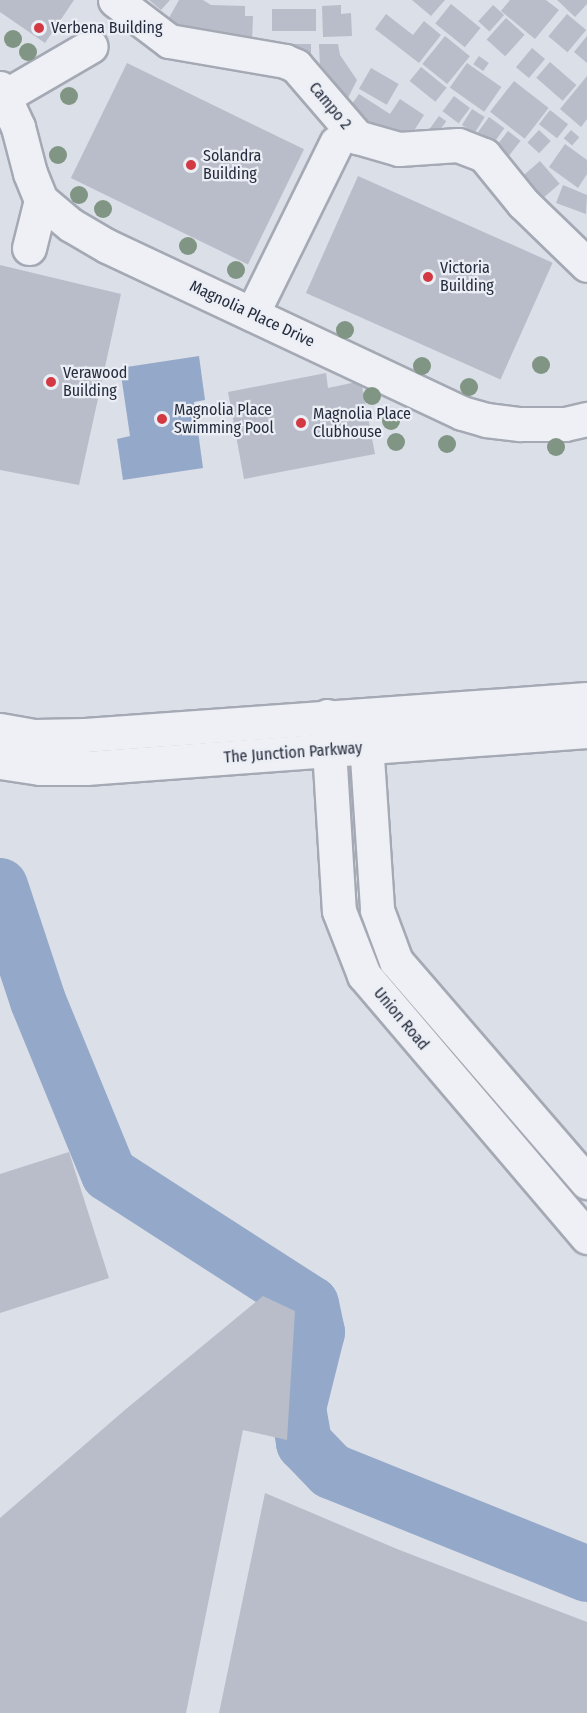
<!DOCTYPE html>
<html>
<head>
<meta charset="utf-8">
<style>
  body { margin:0 }
  #map { position:relative; width:587px; height:1713px; overflow:hidden; background:#dbdfe7; font-family:"Fira Sans Condensed",sans-serif }
  div>[style] { position:absolute }
  [style*='--x'] { left:calc(var(--x)*1px); top:calc(var(--y)*1px); width:calc(var(--w)*1px); rotate:calc(var(--a)*1deg) }
  .water>* { inset:0; background:#94a9c9 }
  .river>* { height:56px; margin:-28px; padding:0 28px; transform-origin:28px; border-radius:28px; background:#94a9c9 }
  .building>* { inset:0; background:#b8bdc9; transform-origin:0 0 }
  .roads { filter:drop-shadow(2px 0 #a4a9b4) drop-shadow(-2px 0 #a4a9b4) drop-shadow(0 2px #a4a9b4) drop-shadow(0 -2px #a4a9b4) }
  .minor>* { height:33px; margin:-16.5px; padding:0 16.5px; transform-origin:16.5px; border-radius:16.5px; background:#eef0f5 }
  .trees>* { width:18px; height:18px; margin:-9px; border-radius:50%; background:#809583 }
  .dots>* { width:16px; height:16px; translate:-50% -50%; box-sizing:border-box; border:3px solid #ebeef4; border-radius:50% }
  span { translate:-50% -50%; white-space:nowrap; text-align:center; line-height:1.15; -webkit-text-stroke:4.5px #ebeef4; paint-order:stroke }
  .poi-label { font-size:16px; color:#252c3d }
  .left { translate:0 -50%; text-align:left }
  .street-label { font-size:16px; color:#252c3d }
</style>
</head>
<body>
<div id="map">
  <div class="water">
    <div style="clip-path:polygon(199px 356px,205px 400px,194px 402px,203px 468px,123px 480px,117px 439px,130px 436px,120px 368px)"></div>
  </div>
  <div class="river">
    <div style="--x:0;--y:886;--w:121;--a:71.7"></div>
    <div style="--x:38;--y:1001;--w:187;--a:67.7"></div>
    <div style="--x:109;--y:1174;--w:240;--a:32.8"></div>
    <div style="--x:311;--y:1304;--w:29;--a:78"></div>
    <div style="--x:317;--y:1332;--w:78;--a:104"></div>
    <div style="--x:298;--y:1408;--w:36;--a:80"></div>
    <div style="--x:304;--y:1443;--w:39;--a:46"></div>
    <div style="--x:331;--y:1471;--w:276;--a:21.9"></div>
  </div>
  <div class="building">
    <div style="clip-path:polygon(0 0,74px 0,45px 43px,0 12px)"></div>
    <div style="clip-path:polygon(149px 0,170px 0,161px 10px)"></div>
    <div style="clip-path:polygon(179px 0,203px 0,211px 5px,245px 6px,245px 16px,253px 16px,252px 43px,165px 25px)"></div>
    <div style="clip-path:polygon(412px 0,445px 0,431px 16px)"></div>
    <div style="clip-path:polygon(510px 0,546px 0,559px 10px,535px 39px,501px 11px)"></div>
    <div style="clip-path:polygon(557px 0,587px 0,587px 4px,575px 17px)"></div>
    <div style="left:451px;top:4px;width:38px;height:25px;rotate:39deg"></div>
    <div style="clip-path:polygon(341px 5px,341px 14px,351px 13px,352px 36px,323px 37px,322px 6px)"></div>
    <div style="left:493px;top:5px;width:15px;height:22px;rotate:42deg"></div>
    <div style="left:272px;top:9px;width:44px;height:22px"></div>
    <div style="clip-path:polygon(386px 14px,413px 35px,424px 21px,441px 35px,419px 63px,375px 29px)"></div>
    <div style="left:567px;top:14px;width:25px;height:29px;rotate:40deg"></div>
    <div style="left:506px;top:18px;width:25px;height:29px;rotate:42deg"></div>
    <div style="left:445px;top:36px;width:32px;height:36px;rotate:39deg"></div>
    <div style="clip-path:polygon(587px 36px,587px 63px,574px 52px)"></div>
    <div style="left:311px;top:44px;width:18px;height:17px;rotate:90deg"></div>
    <div style="clip-path:polygon(319px 44px,338px 44px,340px 55px,357px 80px,344px 106px,320px 68px)"></div>
    <div style="left:532px;top:48px;width:17px;height:25px;rotate:40deg"></div>
    <div style="left:479px;top:56px;width:12px;height:10px;rotate:35deg"></div>
    <div style="left:550px;top:62px;width:35px;height:21px;rotate:41deg"></div>
    <div style="left:127px;top:63px;width:197px;height:128px;rotate:26deg"></div>
    <div style="left:467px;top:63px;width:42px;height:30px;rotate:35deg"></div>
    <div style="left:421px;top:67px;width:33px;height:18px;rotate:39deg"></div>
    <div style="left:371px;top:68px;width:32px;height:24px;rotate:30deg"></div>
    <div style="clip-path:polygon(587px 76px,587px 119px,581px 127px,560px 109px)"></div>
    <div style="left:514px;top:81px;width:44px;height:39px;rotate:38deg"></div>
    <div style="clip-path:polygon(359px 94px,390px 114px,400px 99px,424px 115px,403px 148px,347px 111px)"></div>
    <div style="left:454px;top:96px;width:20px;height:19px;rotate:37deg"></div>
    <div style="left:472px;top:109px;width:15px;height:19px;rotate:32deg"></div>
    <div style="left:550px;top:110px;width:23px;height:18px;rotate:38deg"></div>
    <div style="left:439px;top:116px;width:9px;height:19px;rotate:36deg"></div>
    <div style="left:489px;top:117px;width:19px;height:30px;rotate:36deg"></div>
    <div style="left:539px;top:130px;width:16px;height:17px;rotate:43deg"></div>
    <div style="left:571px;top:130px;width:11px;height:11px;rotate:41deg"></div>
    <div style="left:508px;top:131px;width:16px;height:27px;rotate:38deg"></div>
    <div style="clip-path:polygon(565px 144px,587px 160px,587px 174px,578px 188px,549px 167px)"></div>
    <div style="left:540px;top:161px;width:30px;height:34px;rotate:49deg"></div>
    <div style="left:358px;top:176px;width:213px;height:128px;rotate:24deg"></div>
    <div style="clip-path:polygon(563px 185px,587px 195px,586px 214px,556px 203px)"></div>
    <div style="clip-path:polygon(0 265px,121px 294px,79px 485px,0 470px)"></div>
    <div style="clip-path:polygon(326px 373px,328px 388px,361px 381px,375px 454px,244px 479px,228px 392px)"></div>
    <div style="clip-path:polygon(69px 1152px,109px 1278px,0 1313px,0 1174px)"></div>
    <div style="clip-path:polygon(263px 1296px,295px 1311px,287px 1440px,243px 1430px,186px 1713px,0 1713px,0 1518px,126px 1409px)"></div>
    <div style="clip-path:polygon(265px 1493px,397px 1549px,587px 1622px,587px 1713px,219px 1713px)"></div>
  </div>
  <div class="roads">
    <div class="minor">
      <div style="--x:115;--y:0;--w:68;--a:37.2"></div>
      <div style="--x:169;--y:41;--w:118;--a:9.8"></div>
      <div style="--x:285;--y:61;--w:12;--a:24"></div>
      <div style="--x:296;--y:66;--w:94;--a:49.3"></div>
      <div style="--x:357;--y:137;--w:44;--a:15.9"></div>
      <div style="--x:399;--y:149;--w:59;--a:-3.9"></div>
      <div style="--x:458;--y:145;--w:28;--a:21"></div>
      <div style="--x:484;--y:155;--w:62;--a:50.9"></div>
      <div style="--x:523;--y:203;--w:89;--a:44.1"></div>
      <div style="--x:0;--y:88;--w:43;--a:65.2"></div>
      <div style="--x:18;--y:127;--w:48;--a:75.4"></div>
      <div style="--x:30;--y:173;--w:29;--a:68"></div>
      <div style="--x:41;--y:200;--w:39;--a:40"></div>
      <div style="--x:71;--y:225;--w:42;--a:30.3"></div>
      <div style="--x:107;--y:246;--w:392;--a:25.2"></div>
      <div style="--x:462;--y:413;--w:25;--a:16"></div>
      <div style="--x:486;--y:420;--w:34;--a:7"></div>
      <div style="--x:520;--y:424;--w:45;--a:0"></div>
      <div style="--x:565;--y:424;--w:23;--a:-13"></div>
      <div style="--x:5;--y:96;--w:99;--a:-30.2"></div>
      <div style="--x:29;--y:248;--w:49;--a:-76"></div>
      <div style="--x:252;--y:314;--w:191;--a:-63.8"></div>
      <div style="--x:327;--y:716;--w:195;--a:86.5"></div>
      <div style="--x:339;--y:911;--w:69;--a:68.7"></div>
      <div style="--x:364;--y:975;--w:344;--a:49.6"></div>
      <div style="--x:365;--y:727;--w:183;--a:86.2"></div>
      <div style="--x:377;--y:910;--w:54;--a:69.6"></div>
      <div style="--x:396;--y:961;--w:292;--a:49.2"></div>
      <div style="--x:0;--y:730;--w:36;--a:10"></div>
      <div style="--x:35;--y:736;--w:50;--a:-1.1"></div>
      <div style="--x:85;--y:735;--w:503;--a:-4.1"></div>
      <div style="--x:0;--y:762;--w:40;--a:8.5"></div>
      <div style="--x:40;--y:768;--w:46;--a:0"></div>
      <div style="--x:86;--y:768;--w:502;--a:-4.22"></div>
    </div>
  </div>
  <div class="trees">
    <div style="left:13px;top:39px"></div>
    <div style="left:28px;top:52px"></div>
    <div style="left:69px;top:96px"></div>
    <div style="left:58px;top:155px"></div>
    <div style="left:79px;top:195px"></div>
    <div style="left:103px;top:209px"></div>
    <div style="left:188px;top:246px"></div>
    <div style="left:236px;top:270px"></div>
    <div style="left:345px;top:330px"></div>
    <div style="left:541px;top:365px"></div>
    <div style="left:422px;top:366px"></div>
    <div style="left:469px;top:387px"></div>
    <div style="left:372px;top:396px"></div>
    <div style="left:391px;top:421px"></div>
    <div style="left:396px;top:442px"></div>
    <div style="left:447px;top:444px"></div>
    <div style="left:556px;top:447px"></div>
  </div>
  <div class="dots">
    <div style="left:39px;top:28px;background:#d33943"></div>
    <div style="left:191px;top:165px;background:#d33943"></div>
    <div style="left:428px;top:277px;background:#d33943"></div>
    <div style="left:51px;top:382px;background:#d33943"></div>
    <div style="left:162px;top:419px;background:#d33943"></div>
    <div style="left:301px;top:423px;background:#d33943"></div>
  </div>
  <div class="poi-label">
    <span class="left" style="left:51px;top:28px">Verbena Building</span>
    <span class="left" style="left:203px;top:165px">Solandra<br>Building</span>
    <span class="left" style="left:440px;top:277px">Victoria<br>Building</span>
    <span class="left" style="left:63px;top:382px">Verawood<br>Building</span>
    <span class="left" style="left:174px;top:419px">Magnolia Place<br>Swimming Pool</span>
    <span class="left" style="left:313px;top:423px">Magnolia Place<br>Clubhouse</span>
  </div>
  <div class="street-label">
    <span style="left:330px;top:106px;rotate:50deg">Campo 2</span>
    <span style="left:252px;top:314px;rotate:25deg">Magnolia Place Drive</span>
    <span style="left:293px;top:753px;rotate:-4deg">The Junction Parkway</span>
    <span style="left:401px;top:1019px;rotate:50deg">Union Road</span>
  </div>
</div>
</body>
</html>
